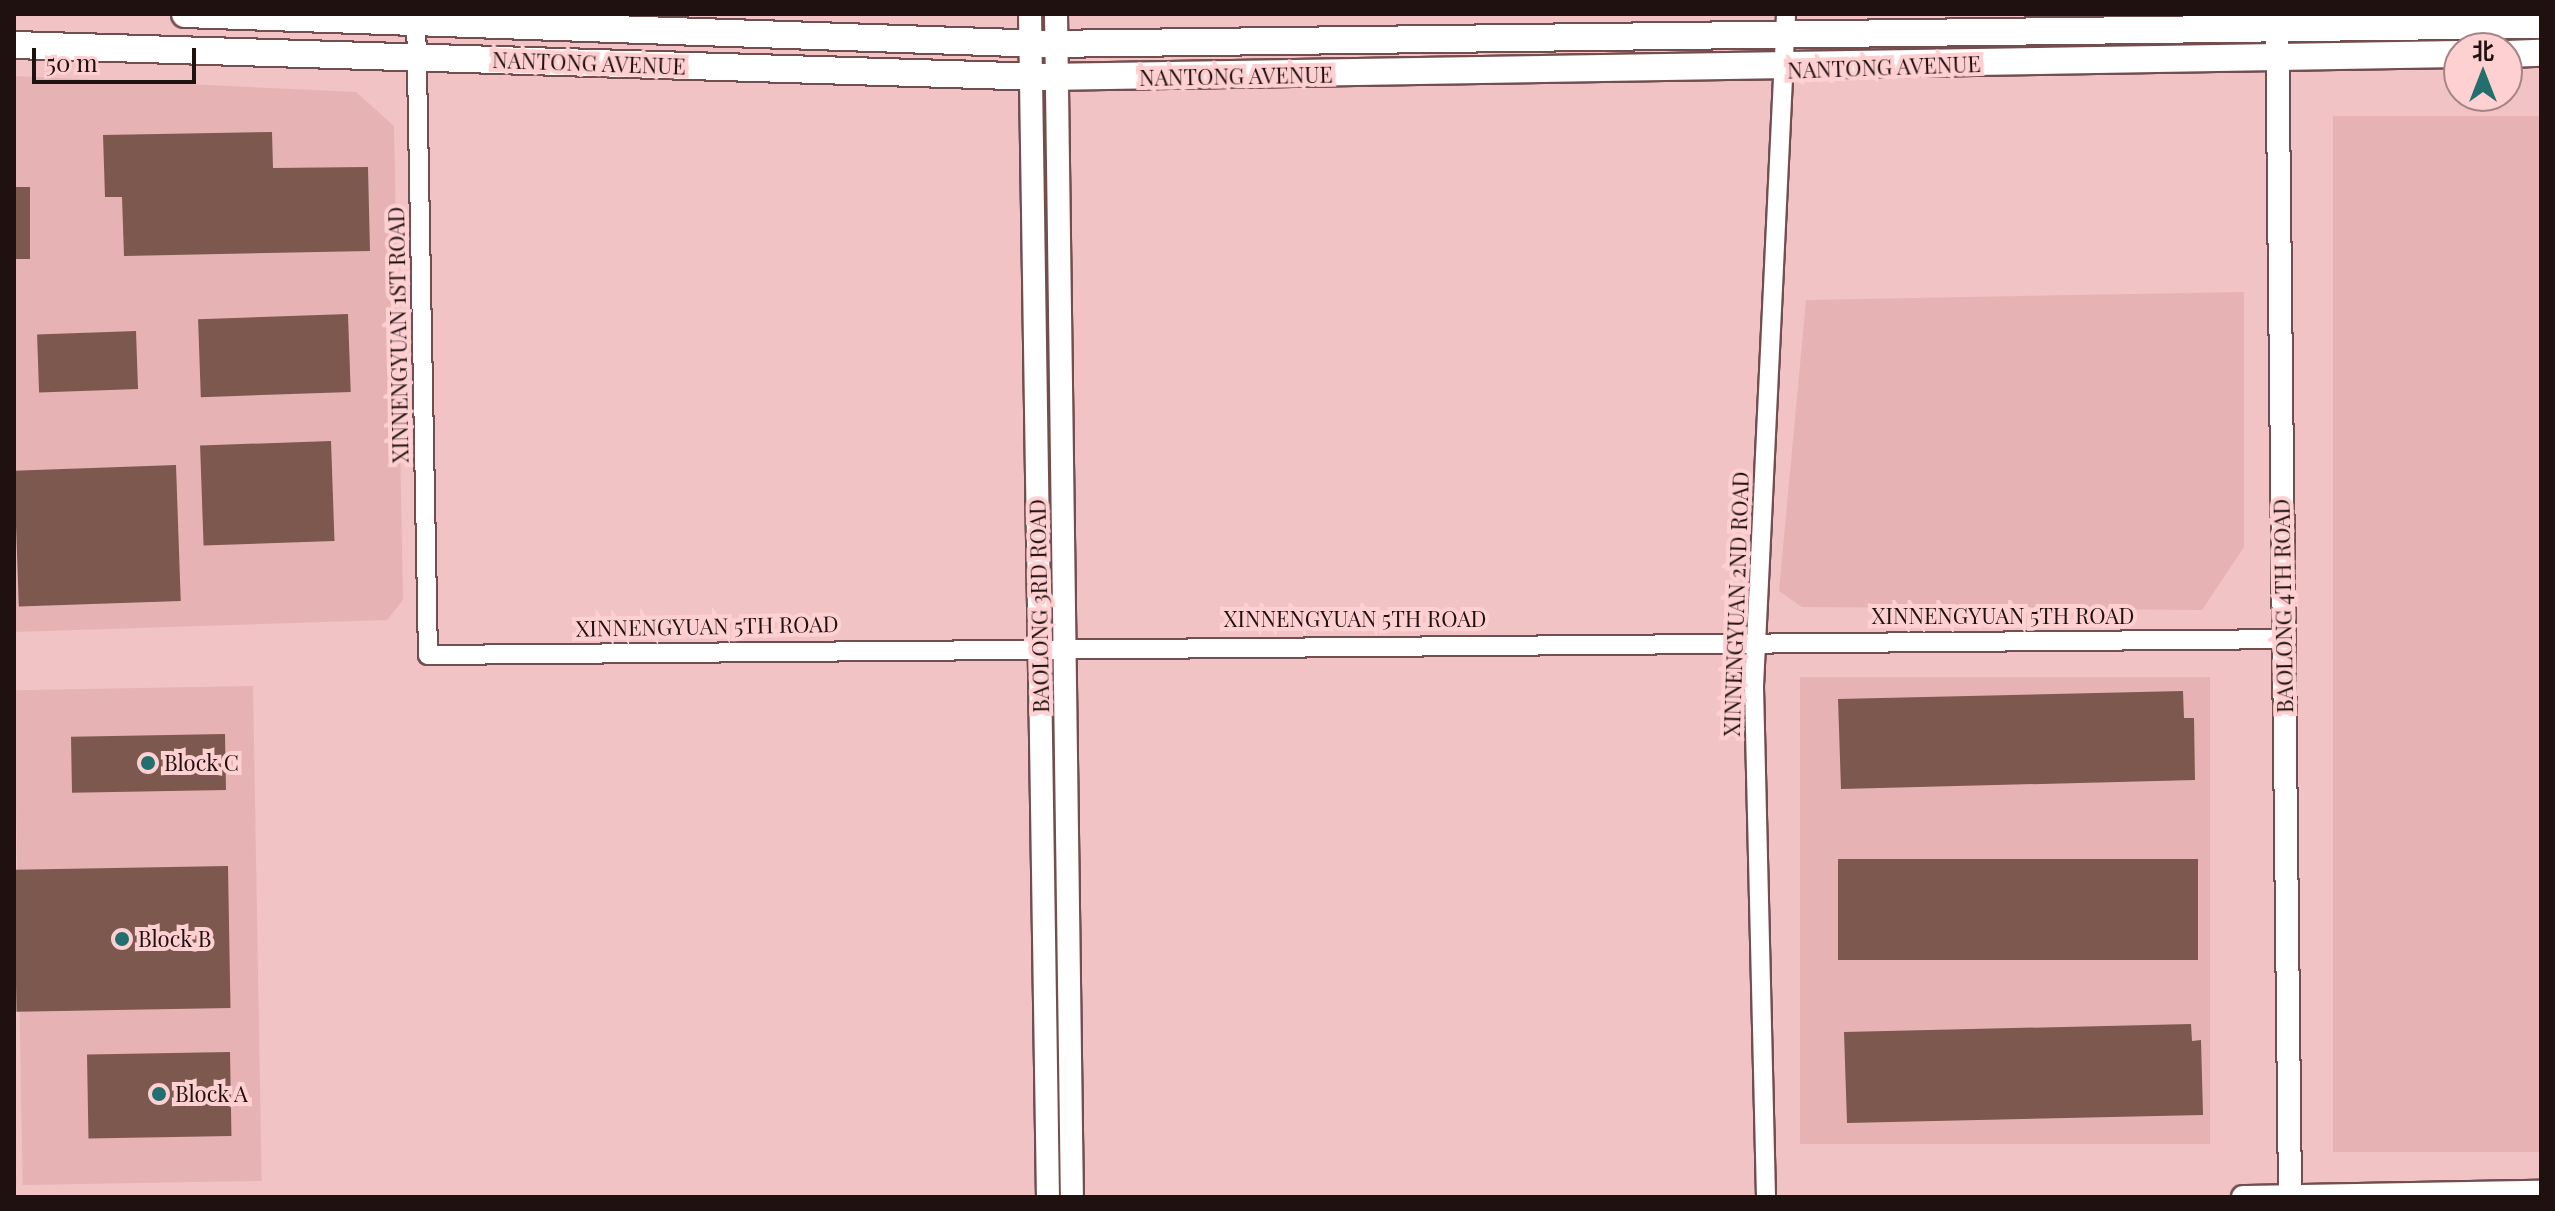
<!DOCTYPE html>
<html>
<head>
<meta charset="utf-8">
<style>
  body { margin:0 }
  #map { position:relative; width:2555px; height:1211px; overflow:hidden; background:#f1c3c4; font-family:"Playfair Display","Noto Sans SC",serif }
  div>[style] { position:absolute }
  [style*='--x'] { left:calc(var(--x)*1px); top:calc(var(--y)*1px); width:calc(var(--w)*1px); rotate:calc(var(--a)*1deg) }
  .built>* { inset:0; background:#e7b2b4; transform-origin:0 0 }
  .building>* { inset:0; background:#7d584e; transform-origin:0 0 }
  .roads { filter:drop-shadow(2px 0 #744e4f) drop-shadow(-2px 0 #744e4f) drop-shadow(0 2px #744e4f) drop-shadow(0 -2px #744e4f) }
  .minor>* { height:18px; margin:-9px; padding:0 9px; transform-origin:9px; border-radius:9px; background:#fff }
  .tertiary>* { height:22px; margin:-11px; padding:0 11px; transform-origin:11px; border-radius:11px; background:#fff }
  .secondary>* { height:26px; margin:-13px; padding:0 13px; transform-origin:13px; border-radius:13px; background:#fff }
  .dots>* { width:22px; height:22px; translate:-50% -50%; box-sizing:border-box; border:4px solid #fed0d1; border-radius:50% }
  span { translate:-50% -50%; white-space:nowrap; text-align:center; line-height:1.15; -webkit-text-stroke:8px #fed0d1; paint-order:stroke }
  .street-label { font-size:22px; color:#201111 }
  .poi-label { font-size:22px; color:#201111 }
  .left { translate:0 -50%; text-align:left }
  .frame { position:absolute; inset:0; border:16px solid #201111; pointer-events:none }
  .north { position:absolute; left:2443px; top:32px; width:80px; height:80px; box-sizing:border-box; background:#fed0d1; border:2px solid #a58484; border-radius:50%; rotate:0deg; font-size:22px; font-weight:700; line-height:32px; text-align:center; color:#201111 }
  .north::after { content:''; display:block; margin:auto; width:28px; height:36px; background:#236e6f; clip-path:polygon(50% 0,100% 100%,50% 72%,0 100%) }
  .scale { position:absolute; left:32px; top:48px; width:164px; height:36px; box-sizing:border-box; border:4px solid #201111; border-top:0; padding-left:10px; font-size:24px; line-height:28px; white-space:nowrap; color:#201111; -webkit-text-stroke:6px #fed0d1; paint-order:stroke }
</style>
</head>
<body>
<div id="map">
  <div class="built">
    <div style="clip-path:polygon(14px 76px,356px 92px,394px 126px,403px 600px,387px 620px,14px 632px)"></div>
    <div style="left:2541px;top:116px;width:1036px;height:208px;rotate:90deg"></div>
    <div style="clip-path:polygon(2244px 292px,2244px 547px,2202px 610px,1802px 607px,1779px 591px,1806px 300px)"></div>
    <div style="left:2210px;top:677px;width:467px;height:410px;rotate:90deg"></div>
    <div style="left:253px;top:686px;width:495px;height:239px;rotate:89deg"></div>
  </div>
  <div class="building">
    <div style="clip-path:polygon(272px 132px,273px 168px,368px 167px,370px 251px,124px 256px,122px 197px,105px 197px,103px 135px)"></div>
    <div style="left:14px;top:187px;width:16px;height:72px"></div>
    <div style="left:348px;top:314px;width:78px;height:150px;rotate:88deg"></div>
    <div style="left:136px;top:331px;width:58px;height:99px;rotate:88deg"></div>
    <div style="left:331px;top:441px;width:100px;height:131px;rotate:88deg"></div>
    <div style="left:176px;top:465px;width:136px;height:162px;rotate:88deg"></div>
    <div style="clip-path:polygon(2183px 691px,2184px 718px,2194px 718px,2195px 780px,1841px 789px,1838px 699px)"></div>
    <div style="left:225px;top:734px;width:56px;height:154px;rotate:89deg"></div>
    <div style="left:1838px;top:859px;width:360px;height:101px"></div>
    <div style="left:228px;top:866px;width:142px;height:214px;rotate:89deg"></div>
    <div style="clip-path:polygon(2191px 1024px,2192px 1041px,2201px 1040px,2203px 1115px,1847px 1123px,1844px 1032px)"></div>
    <div style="left:230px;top:1052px;width:84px;height:143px;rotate:89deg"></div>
  </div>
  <div class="roads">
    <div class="minor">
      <div style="--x:416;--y:14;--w:641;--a:88.93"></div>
      <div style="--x:428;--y:655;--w:1855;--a:-0.49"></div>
      <div style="--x:1766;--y:1197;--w:511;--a:-91.35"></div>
      <div style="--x:1754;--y:686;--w:673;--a:-87.27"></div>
    </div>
    <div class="tertiary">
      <div style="--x:1030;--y:14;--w:1183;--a:89.13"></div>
      <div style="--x:1056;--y:14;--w:1183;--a:89.23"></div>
      <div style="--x:2277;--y:14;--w:1183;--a:89.37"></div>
      <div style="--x:2243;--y:1197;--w:298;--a:-1"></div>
    </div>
    <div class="secondary">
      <div style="--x:185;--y:14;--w:861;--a:2"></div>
      <div style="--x:1045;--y:44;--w:1496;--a:-0.73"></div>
      <div style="--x:14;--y:45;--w:1031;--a:1.78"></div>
      <div style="--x:1045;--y:77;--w:1414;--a:-0.93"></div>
      <div style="--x:2507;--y:54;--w:34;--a:-2"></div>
    </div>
  </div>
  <div class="dots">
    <div style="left:148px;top:763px;background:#236e6f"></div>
    <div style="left:122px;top:939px;background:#236e6f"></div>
    <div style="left:159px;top:1094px;background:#236e6f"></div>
  </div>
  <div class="street-label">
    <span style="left:589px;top:63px;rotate:2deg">NANTONG AVENUE</span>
    <span style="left:1884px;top:67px;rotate:-2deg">NANTONG AVENUE</span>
    <span style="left:1236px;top:76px;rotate:-1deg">NANTONG AVENUE</span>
    <span style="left:398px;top:335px;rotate:-91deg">XINNENGYUAN 1ST ROAD</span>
    <span style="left:1736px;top:604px;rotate:-88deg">XINNENGYUAN 2ND ROAD</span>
    <span style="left:1039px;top:606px;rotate:-91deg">BAOLONG 3RD ROAD</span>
    <span style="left:2283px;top:606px;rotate:-91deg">BAOLONG 4TH ROAD</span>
    <span style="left:2003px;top:616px">XINNENGYUAN 5TH ROAD</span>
    <span style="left:1355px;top:619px">XINNENGYUAN 5TH ROAD</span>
    <span style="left:707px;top:626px;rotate:-1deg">XINNENGYUAN 5TH ROAD</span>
  </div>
  <div class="poi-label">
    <span class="left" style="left:164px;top:763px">Block C</span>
    <span class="left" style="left:138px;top:939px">Block B</span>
    <span class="left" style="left:175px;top:1094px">Block A</span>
  </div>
  <div class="frame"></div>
  <div class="north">北</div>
  <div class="scale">50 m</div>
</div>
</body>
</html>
